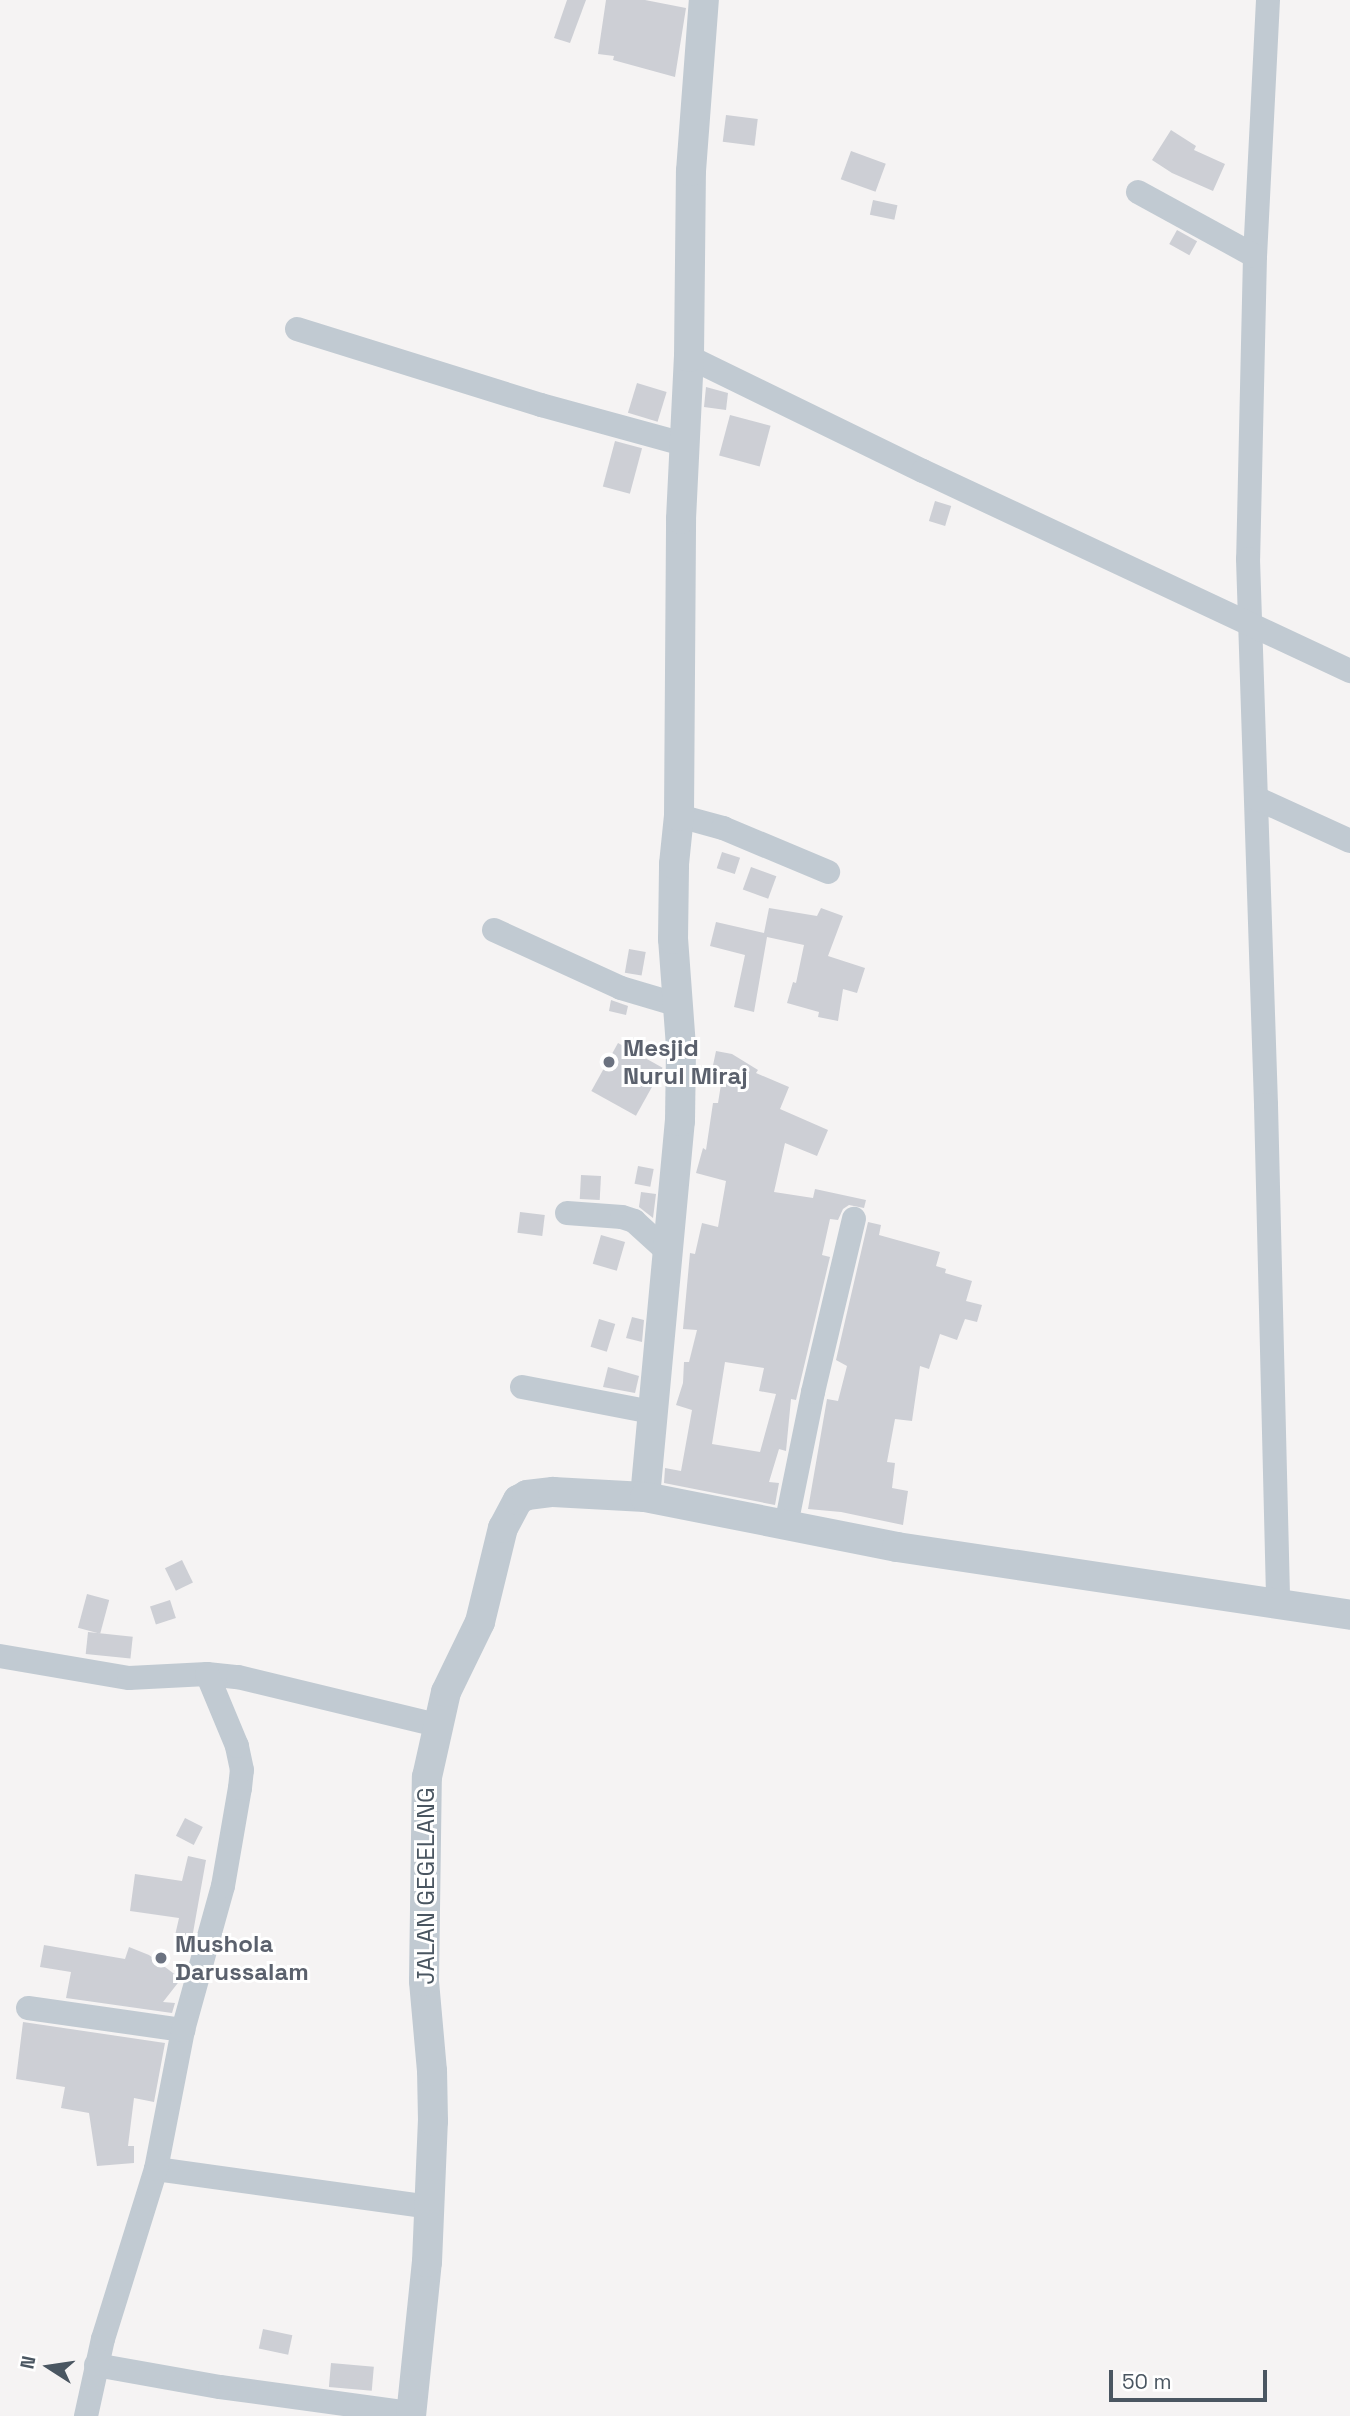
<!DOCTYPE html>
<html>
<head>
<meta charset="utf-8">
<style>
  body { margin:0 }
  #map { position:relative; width:1350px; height:2416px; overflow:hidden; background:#f5f3f3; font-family:"Space Grotesk",sans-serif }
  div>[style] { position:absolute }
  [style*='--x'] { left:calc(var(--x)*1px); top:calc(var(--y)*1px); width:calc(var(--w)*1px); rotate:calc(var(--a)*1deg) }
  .building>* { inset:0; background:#cdcfd5; transform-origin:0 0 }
  .minor>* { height:24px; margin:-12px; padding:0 12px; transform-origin:12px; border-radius:12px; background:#c1cad2 }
  .tertiary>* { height:30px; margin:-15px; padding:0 15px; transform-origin:15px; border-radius:15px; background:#c1cad2 }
  .dots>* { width:19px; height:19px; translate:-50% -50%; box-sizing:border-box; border:4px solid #fff; border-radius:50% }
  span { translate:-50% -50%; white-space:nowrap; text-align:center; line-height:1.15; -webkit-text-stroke:6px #fff; paint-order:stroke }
  .worship-label { font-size:24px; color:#5b616d; font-weight:700 }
  .left { translate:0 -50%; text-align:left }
  .street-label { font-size:24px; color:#4a5661 }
  .north { position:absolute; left:14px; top:2332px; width:70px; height:70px; -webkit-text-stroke:5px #fff; paint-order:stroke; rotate:282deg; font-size:19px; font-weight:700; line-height:28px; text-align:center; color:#4a5661 }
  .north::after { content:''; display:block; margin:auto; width:24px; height:32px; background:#4a5661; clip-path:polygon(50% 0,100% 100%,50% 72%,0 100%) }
  .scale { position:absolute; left:1109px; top:2370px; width:158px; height:32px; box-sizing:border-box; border:4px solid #4a5661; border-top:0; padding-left:9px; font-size:21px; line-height:24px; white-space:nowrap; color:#4a5661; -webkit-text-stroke:5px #fff; paint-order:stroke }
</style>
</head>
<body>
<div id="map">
  <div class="building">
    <div style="clip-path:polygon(567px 0,586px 0,570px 43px,554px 38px)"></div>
    <div style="clip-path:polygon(606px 0,645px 0,686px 8px,675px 77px,613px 60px,614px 56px,598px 54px)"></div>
    <div style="left:726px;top:115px;width:32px;height:27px;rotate:7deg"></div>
    <div style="clip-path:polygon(1171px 130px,1196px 146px,1194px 150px,1225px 164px,1213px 191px,1172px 173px,1152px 160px)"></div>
    <div style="left:851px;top:151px;width:37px;height:30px;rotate:20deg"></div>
    <div style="left:873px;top:200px;width:25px;height:15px;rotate:12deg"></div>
    <div style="left:1177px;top:230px;width:23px;height:16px;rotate:29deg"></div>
    <div style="left:637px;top:383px;width:31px;height:31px;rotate:17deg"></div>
    <div style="clip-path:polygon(706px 387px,728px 393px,726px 410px,704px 407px)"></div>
    <div style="left:730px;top:415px;width:42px;height:42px;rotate:15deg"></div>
    <div style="left:615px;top:441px;width:28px;height:47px;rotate:15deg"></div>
    <div style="left:935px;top:501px;width:17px;height:21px;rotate:17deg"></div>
    <div style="left:722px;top:852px;width:19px;height:17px;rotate:18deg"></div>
    <div style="left:751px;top:867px;width:27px;height:24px;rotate:20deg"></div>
    <div style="clip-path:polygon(769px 908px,817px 916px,821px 908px,843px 916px,828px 956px,865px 968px,857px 993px,843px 989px,838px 1021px,818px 1017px,819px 1012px,787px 1003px,793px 982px,796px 983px,804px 945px,767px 937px,754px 1012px,734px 1007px,745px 955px,710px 946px,716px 922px,764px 933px)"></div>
    <div style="left:629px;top:949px;width:17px;height:24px;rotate:10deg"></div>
    <div style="clip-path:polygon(611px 1000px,628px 1006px,626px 1015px,609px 1011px)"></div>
    <div style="left:618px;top:1043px;width:51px;height:55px;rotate:29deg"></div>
    <div style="clip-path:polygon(evenodd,716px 1051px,732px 1054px,758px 1070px,756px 1073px,789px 1087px,780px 1109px,828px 1130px,817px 1156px,785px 1143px,774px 1192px,813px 1198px,815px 1189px,866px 1200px,864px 1208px,849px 1205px,843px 1209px,838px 1220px,830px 1219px,822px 1255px,830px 1257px,796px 1400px,791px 1399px,786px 1451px,779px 1449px,769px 1482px,779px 1483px,775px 1505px,664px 1483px,665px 1468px,681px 1471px,692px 1410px,676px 1405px,683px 1383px,684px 1362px,689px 1362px,697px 1330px,683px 1329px,690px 1253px,695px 1254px,702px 1223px,718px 1227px,726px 1181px,696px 1173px,703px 1148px,706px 1150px,713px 1103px,718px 1103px,723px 1072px,712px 1070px,716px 1051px,725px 1362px,764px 1368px,759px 1391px,776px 1394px,760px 1452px,712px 1444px,725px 1362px)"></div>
    <div style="left:638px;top:1166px;width:16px;height:18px;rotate:11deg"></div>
    <div style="left:581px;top:1175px;width:20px;height:24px;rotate:3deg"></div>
    <div style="clip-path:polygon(641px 1192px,656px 1194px,653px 1218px,639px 1207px)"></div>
    <div style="left:520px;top:1212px;width:25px;height:21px;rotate:7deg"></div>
    <div style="clip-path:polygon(868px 1222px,881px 1225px,879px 1235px,940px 1252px,936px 1266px,946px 1269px,945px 1273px,972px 1281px,966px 1301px,982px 1305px,977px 1322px,965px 1319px,957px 1340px,940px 1334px,929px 1369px,920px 1366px,912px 1421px,895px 1419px,887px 1462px,895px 1463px,892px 1488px,908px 1491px,903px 1525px,841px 1512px,808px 1509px,827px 1399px,838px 1401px,847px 1366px,836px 1360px)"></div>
    <div style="left:601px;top:1235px;width:25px;height:30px;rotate:16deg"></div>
    <div style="clip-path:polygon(632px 1317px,644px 1320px,642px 1342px,626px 1338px)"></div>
    <div style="left:599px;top:1319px;width:17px;height:29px;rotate:17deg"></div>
    <div style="clip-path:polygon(608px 1367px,639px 1376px,635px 1393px,603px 1387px)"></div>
    <div style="left:182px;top:1560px;width:25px;height:19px;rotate:64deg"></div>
    <div style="left:87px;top:1594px;width:23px;height:35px;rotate:15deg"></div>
    <div style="left:170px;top:1600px;width:19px;height:21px;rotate:72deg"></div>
    <div style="left:88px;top:1632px;width:45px;height:22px;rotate:6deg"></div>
    <div style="left:185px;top:1818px;width:20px;height:20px;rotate:27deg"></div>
    <div style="clip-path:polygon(188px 1856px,206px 1860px,191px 1944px,174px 1940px,179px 1918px,130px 1911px,135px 1874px,182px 1881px)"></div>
    <div style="clip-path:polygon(44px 1945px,125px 1959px,129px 1947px,149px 1955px,181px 1979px,163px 2002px,175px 2003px,172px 2013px,66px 1998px,71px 1972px,40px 1967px)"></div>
    <div style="clip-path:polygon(23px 2022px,165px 2043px,154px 2102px,134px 2098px,128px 2146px,134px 2146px,134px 2163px,97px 2166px,89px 2113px,61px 2108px,65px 2087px,16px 2079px)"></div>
    <div style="left:263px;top:2329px;width:30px;height:20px;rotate:12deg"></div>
    <div style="left:331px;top:2363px;width:43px;height:24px;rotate:5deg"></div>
  </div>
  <div class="minor">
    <div style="--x:1268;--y:0;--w:256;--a:92.9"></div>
    <div style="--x:1255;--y:256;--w:303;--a:91.3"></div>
    <div style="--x:1248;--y:559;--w:546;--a:88.11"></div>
    <div style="--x:1266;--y:1105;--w:499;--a:88.6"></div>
    <div style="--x:1138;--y:192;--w:133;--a:28.7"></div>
    <div style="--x:297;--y:329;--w:256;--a:17.3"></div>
    <div style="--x:541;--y:405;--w:148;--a:15.3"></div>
    <div style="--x:689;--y:357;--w:260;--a:26"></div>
    <div style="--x:923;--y:471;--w:472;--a:25.1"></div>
    <div style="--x:1256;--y:798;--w:103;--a:24.6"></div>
    <div style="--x:679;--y:816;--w:46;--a:15.3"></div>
    <div style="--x:723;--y:828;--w:114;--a:22.7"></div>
    <div style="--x:494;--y:930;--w:140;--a:24.5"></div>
    <div style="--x:621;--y:988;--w:59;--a:16.6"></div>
    <div style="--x:567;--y:1213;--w:55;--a:4.2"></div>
    <div style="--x:622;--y:1217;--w:13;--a:18"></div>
    <div style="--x:634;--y:1221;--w:45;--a:42.3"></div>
    <div style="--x:522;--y:1387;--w:132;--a:10.9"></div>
    <div style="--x:786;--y:1525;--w:136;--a:-78.5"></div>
    <div style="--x:813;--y:1392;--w:178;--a:-76.7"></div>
    <div style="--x:0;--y:1656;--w:131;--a:9.7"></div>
    <div style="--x:129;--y:1678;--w:78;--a:-2.9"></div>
    <div style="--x:207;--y:1674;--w:31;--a:6"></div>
    <div style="--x:238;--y:1677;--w:205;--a:13.6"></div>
    <div style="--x:28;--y:2008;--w:157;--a:8.1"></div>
    <div style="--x:156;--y:2169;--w:276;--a:7.9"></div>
    <div style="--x:96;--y:2365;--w:126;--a:10.1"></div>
    <div style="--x:220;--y:2387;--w:193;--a:7.8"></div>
    <div style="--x:86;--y:2416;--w:79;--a:-77.6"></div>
    <div style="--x:103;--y:2339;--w:178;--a:-72.7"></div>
    <div style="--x:156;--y:2169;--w:142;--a:-79"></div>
    <div style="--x:183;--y:2030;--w:149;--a:-74.5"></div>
    <div style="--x:223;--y:1886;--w:99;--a:-80.2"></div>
    <div style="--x:240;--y:1788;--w:18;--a:-84"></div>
    <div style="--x:242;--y:1770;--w:25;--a:-102"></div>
    <div style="--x:237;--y:1746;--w:78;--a:-112.6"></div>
  </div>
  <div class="tertiary">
    <div style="--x:645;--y:1497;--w:378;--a:-84.7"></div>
    <div style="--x:680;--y:1121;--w:74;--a:-89.2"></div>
    <div style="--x:681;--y:1047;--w:108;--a:-94.2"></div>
    <div style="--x:673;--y:939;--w:75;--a:-89.2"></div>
    <div style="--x:674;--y:864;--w:48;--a:-84.1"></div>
    <div style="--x:679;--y:816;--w:297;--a:-89.6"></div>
    <div style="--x:681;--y:519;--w:162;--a:-87.2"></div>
    <div style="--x:689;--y:357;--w:186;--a:-89.4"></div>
    <div style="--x:691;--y:171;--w:171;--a:-85.7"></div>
    <div style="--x:411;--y:2416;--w:155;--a:-84.1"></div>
    <div style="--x:427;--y:2262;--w:141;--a:-87.6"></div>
    <div style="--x:433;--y:2121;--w:50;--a:-91.1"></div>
    <div style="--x:432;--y:2071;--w:90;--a:-95.1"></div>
    <div style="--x:424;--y:1981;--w:204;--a:-89.2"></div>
    <div style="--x:427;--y:1777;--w:87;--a:-77.4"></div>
    <div style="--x:446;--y:1692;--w:78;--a:-64.1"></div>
    <div style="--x:480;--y:1622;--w:97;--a:-76.3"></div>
    <div style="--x:503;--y:1528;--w:32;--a:-62"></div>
    <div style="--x:518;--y:1500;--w:10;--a:-29"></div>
    <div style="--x:527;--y:1495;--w:26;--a:-7"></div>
    <div style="--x:553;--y:1492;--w:92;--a:3.1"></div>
    <div style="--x:645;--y:1497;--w:257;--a:11.2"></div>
    <div style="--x:897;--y:1547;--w:458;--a:8.5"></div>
  </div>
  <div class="dots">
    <div style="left:609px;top:1062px;background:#6b7280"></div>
    <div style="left:161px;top:1958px;background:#6b7280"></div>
  </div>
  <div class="worship-label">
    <span class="left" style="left:623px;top:1062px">Mesjid<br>Nurul Miraj</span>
    <span class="left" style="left:175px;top:1958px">Mushola<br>Darussalam</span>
  </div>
  <div class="street-label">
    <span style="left:426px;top:1886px;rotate:-90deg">JALAN GEGELANG</span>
  </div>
  <div class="north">N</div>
  <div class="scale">50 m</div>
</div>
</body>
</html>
